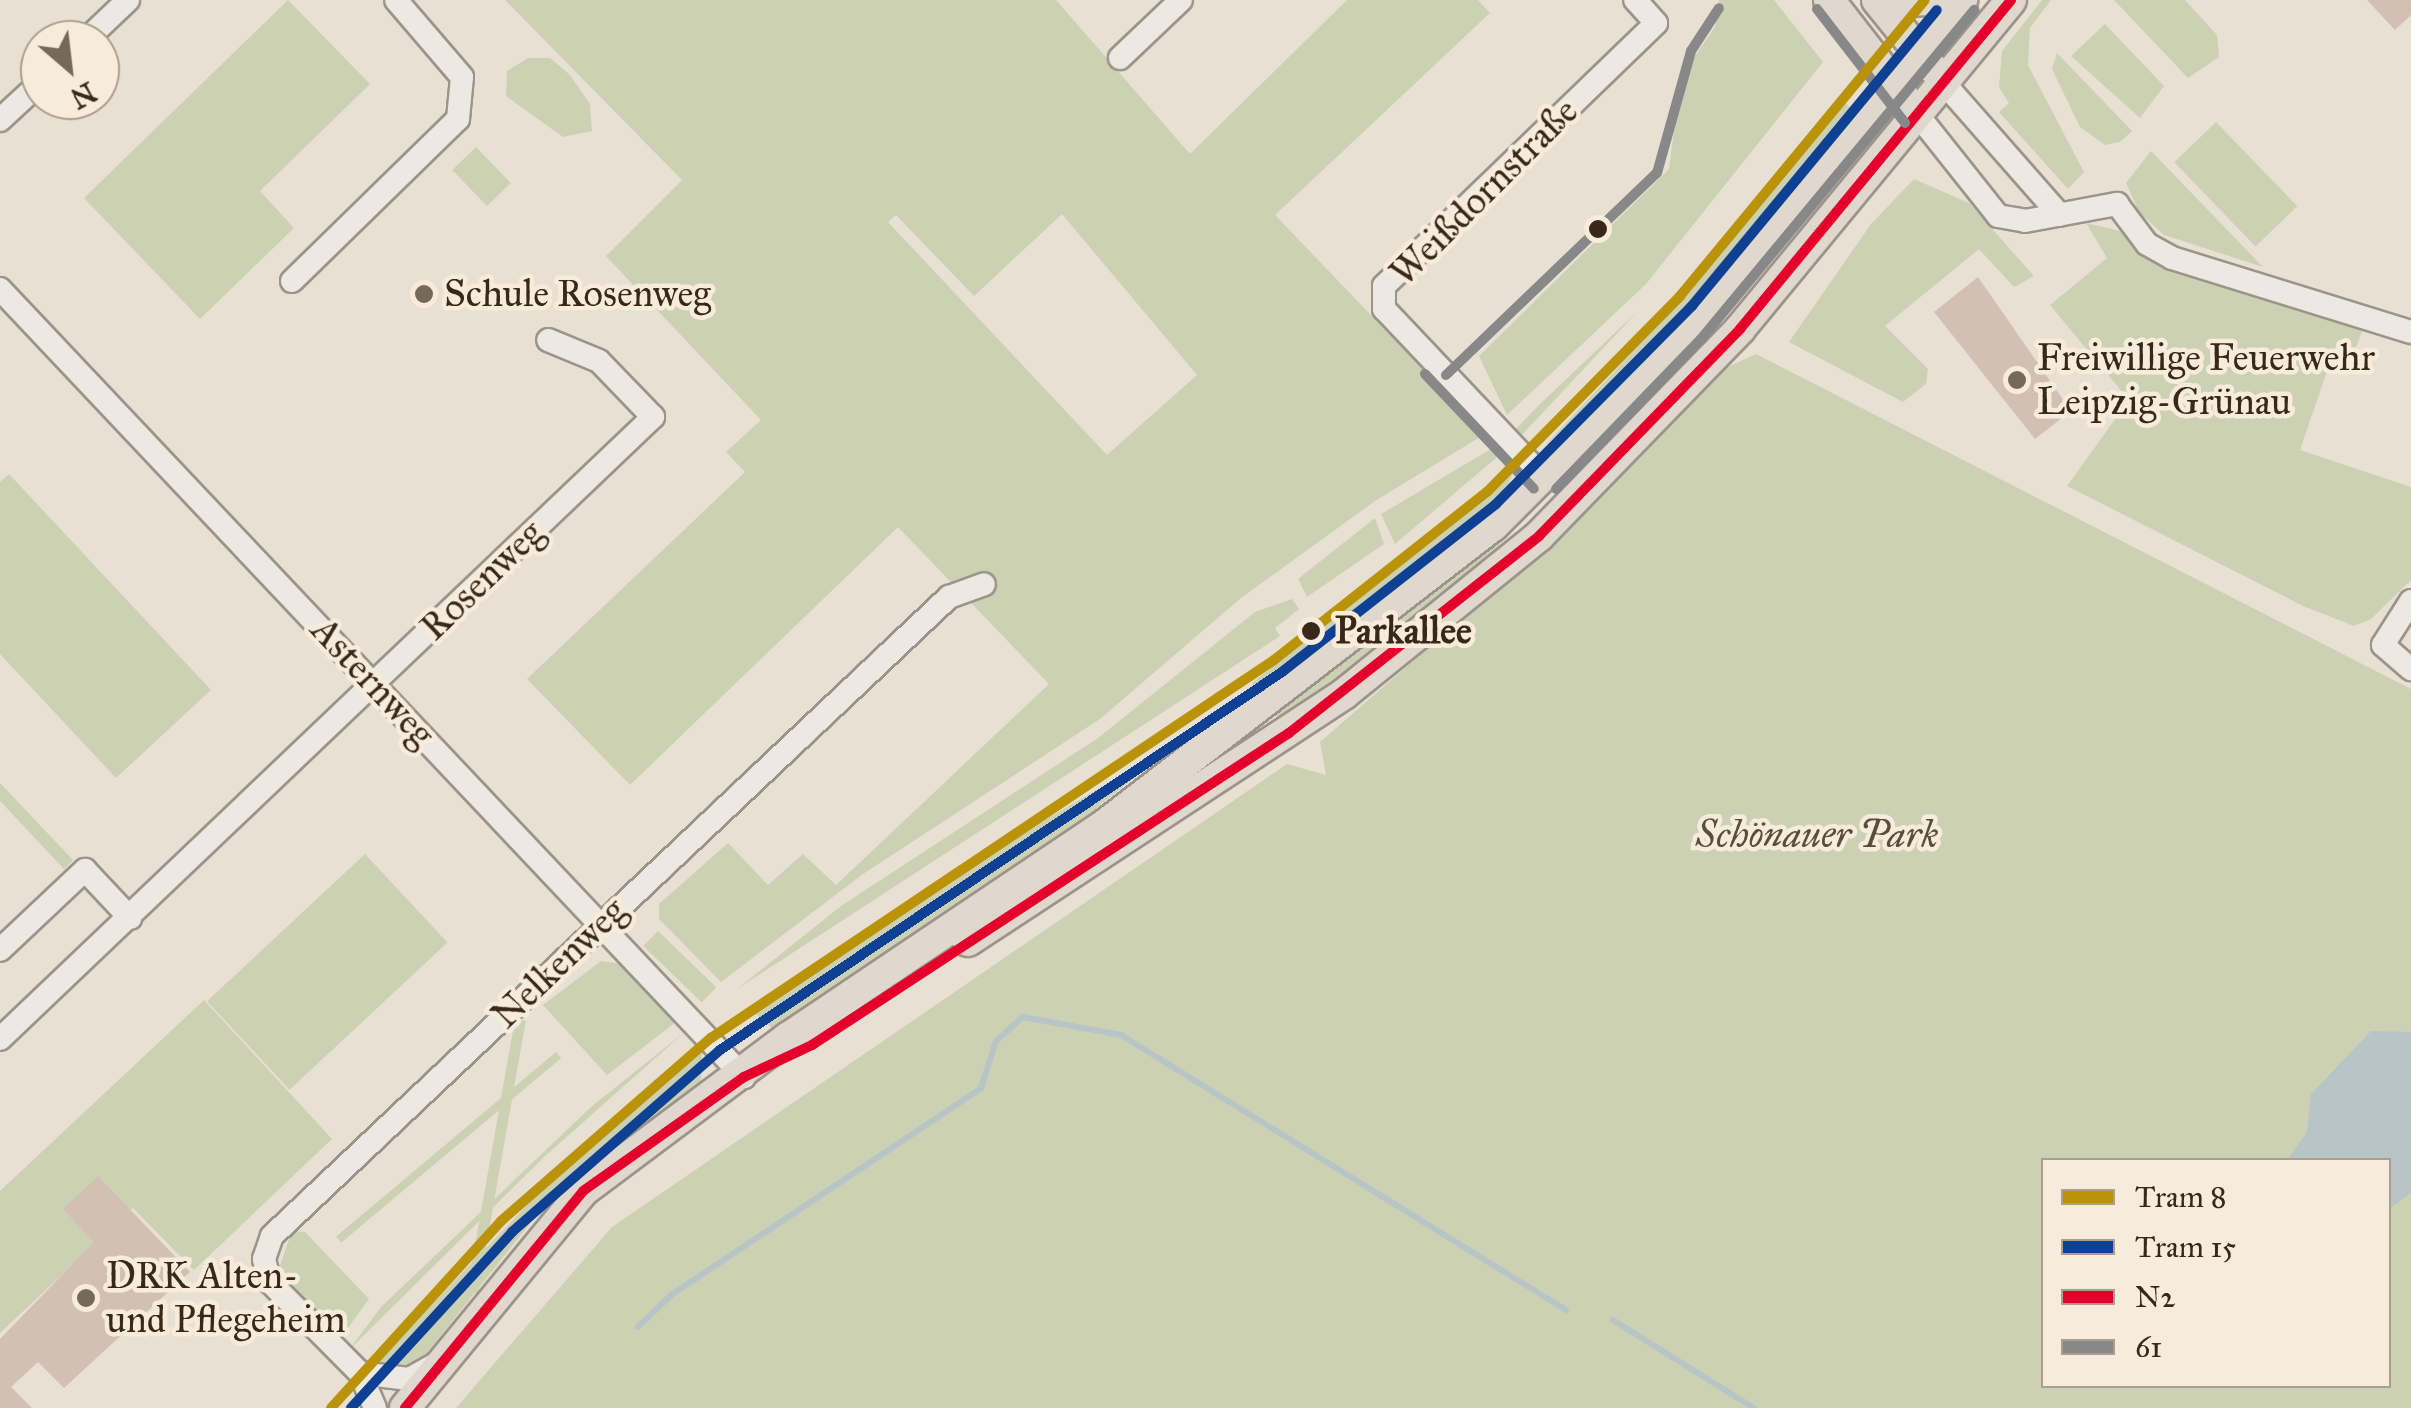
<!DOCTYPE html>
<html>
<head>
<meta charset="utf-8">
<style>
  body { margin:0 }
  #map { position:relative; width:2411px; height:1408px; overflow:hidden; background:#e8e0d2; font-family:"IM FELL Great Primer",serif }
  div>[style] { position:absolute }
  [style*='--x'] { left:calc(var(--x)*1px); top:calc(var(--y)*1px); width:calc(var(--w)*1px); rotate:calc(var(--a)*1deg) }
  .green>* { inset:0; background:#ccd1b3; transform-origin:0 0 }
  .water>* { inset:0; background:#b7c5c6 }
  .stream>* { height:6px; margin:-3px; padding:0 3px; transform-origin:3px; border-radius:3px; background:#b7c5c6 }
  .building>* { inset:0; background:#d2c0b5 }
  .roads { filter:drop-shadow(2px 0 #9b948b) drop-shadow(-2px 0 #9b948b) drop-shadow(0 2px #9b948b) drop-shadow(0 -2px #9b948b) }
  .minor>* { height:22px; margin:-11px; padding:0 11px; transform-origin:11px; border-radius:11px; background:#ede8e1 }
  .major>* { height:30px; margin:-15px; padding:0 15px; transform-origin:15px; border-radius:15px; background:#e0d8cc }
  .bus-1>* { height:10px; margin:-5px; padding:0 5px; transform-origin:5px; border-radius:5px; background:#e4002b }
  .bus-2>* { height:10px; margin:-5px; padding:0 5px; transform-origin:5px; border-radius:5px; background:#888 }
  .tram-1>* { height:10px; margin:-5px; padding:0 5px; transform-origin:5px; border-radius:5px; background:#ba9309 }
  .tram-2>* { height:10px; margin:-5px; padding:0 5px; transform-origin:5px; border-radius:5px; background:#0e4094 }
  .dots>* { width:28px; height:28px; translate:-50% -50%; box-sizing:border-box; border:5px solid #f7ecdb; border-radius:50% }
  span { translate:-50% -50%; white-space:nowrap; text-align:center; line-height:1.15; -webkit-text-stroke:9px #f7ecdb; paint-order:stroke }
  .street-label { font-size:38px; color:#39281a }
  .poi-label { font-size:38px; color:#39281a }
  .left { translate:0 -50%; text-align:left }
  .stop-label { font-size:38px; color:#39281a; font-weight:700 }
  .park-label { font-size:38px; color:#584f3a; font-style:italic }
  .legend { position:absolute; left:2041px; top:1158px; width:350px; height:230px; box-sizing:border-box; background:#f7ecdb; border:2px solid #ab9e8e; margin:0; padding:12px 18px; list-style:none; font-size:30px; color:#39281a }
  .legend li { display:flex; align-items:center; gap:20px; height:50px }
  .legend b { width:50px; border:2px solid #ab9e8e }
  .north { position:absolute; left:20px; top:20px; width:100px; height:100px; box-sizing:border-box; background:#f7ecdb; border:2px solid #ab9e8e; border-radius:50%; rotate:152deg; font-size:28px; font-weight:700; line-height:40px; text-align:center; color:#39281a }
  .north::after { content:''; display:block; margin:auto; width:35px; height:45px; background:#76685a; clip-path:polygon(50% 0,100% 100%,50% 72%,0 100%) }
</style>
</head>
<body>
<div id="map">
  <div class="green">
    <div style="clip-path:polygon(288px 0,370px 84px,260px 191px,294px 228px,200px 319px,84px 198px)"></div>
    <div style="clip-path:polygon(evenodd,505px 0,1056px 0,1190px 154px,1347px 0,1478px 0,1490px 13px,1275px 215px,1485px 434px,1375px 501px,1241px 598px,1100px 719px,863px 874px,721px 982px,659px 919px,659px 904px,728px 843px,768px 885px,803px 854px,836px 885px,1049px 684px,898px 527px,630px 785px,527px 679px,745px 472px,726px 452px,761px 420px,606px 256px,682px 180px,505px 0,1062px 214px,1197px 375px,1107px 455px,888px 222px,896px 215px,974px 296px,1062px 214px)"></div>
    <div style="clip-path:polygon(1719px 0,1774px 0,1823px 62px,1646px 284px,1507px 415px,1479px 356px,1669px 169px,1681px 76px,1715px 27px)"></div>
    <div style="clip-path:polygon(2042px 0,2051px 0,2030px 28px,2028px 65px,2084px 172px,2068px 189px,1999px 112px,2009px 103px,1999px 87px,2002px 51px)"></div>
    <div style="clip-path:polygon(2114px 0,2185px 0,2217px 35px,2219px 57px,2188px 78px)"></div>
    <div style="clip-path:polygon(2105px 24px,2164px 86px,2140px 118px,2071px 56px)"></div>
    <div style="clip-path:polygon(2057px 53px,2132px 131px,2120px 142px,2105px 145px,2080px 127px,2052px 69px)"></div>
    <div style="clip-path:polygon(528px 58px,550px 58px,570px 75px,590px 104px,592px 131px,563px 137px,506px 96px,507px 71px)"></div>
    <div style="clip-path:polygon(1846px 103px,1854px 112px,1692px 311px,1543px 447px,1680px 302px)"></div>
    <div style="left:2216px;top:122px;width:117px;height:58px;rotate:46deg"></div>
    <div style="left:1870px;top:128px;width:9px;height:222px;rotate:49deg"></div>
    <div style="left:476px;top:147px;width:50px;height:33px;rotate:46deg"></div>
    <div style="clip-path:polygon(2151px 151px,2263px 267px,2164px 235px,2139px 212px,2126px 183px)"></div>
    <div style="clip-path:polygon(1914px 179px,1969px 203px,2034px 276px,2014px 287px,1979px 249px,1885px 326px,1928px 369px,1926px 384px,1903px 402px,1789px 342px,1871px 224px)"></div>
    <div style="clip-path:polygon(2086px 223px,2120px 231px,2152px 262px,2364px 325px,2355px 351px,2336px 345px,2300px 450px,2411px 487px,2411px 580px,2371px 619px,2354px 626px,2303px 606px,2067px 486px,2129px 400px,2050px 305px,2107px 258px)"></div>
    <div style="clip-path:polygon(1638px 311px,1519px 438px,1513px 432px,1539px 405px)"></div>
    <div style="clip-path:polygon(1710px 320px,1720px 324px,1706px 349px,1565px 485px,1565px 474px)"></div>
    <div style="clip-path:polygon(evenodd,1756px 354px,2411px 689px,2411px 1408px,456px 1408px,612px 1227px,1287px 764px,1326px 775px,1320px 742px,1560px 533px,1721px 370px,1756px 354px,2044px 1160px,2388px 1160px,2388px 1386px,2044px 1386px,2044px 1160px)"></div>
    <div style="clip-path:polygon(1496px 446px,1503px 452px,1395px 544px,1381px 514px)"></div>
    <div style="clip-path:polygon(9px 474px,211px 690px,116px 778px,0 654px,0 482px)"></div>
    <div style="clip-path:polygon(1513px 474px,1496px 510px,1261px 695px,1252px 683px)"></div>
    <div style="clip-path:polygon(1533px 504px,1464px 588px,1283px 724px,1273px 711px)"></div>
    <div style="clip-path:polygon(1375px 518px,1384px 544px,1307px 597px,1298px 579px)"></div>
    <div style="clip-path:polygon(1292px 599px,1299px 609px,1275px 628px,1280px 636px,737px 989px,841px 906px,1098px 738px,1255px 612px)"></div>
    <div style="clip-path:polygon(1133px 769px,1137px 776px,1097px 807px,1101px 814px,775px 1031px,755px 1013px,989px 852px)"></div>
    <div style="clip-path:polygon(0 783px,73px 860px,64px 869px,0 801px)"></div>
    <div style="left:365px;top:854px;width:121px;height:216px;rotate:47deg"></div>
    <div style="left:658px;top:931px;width:81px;height:21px;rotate:44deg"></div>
    <div style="clip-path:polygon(601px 961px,622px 964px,676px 1022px,607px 1075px,543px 1005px)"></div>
    <div style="clip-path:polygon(204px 1000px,332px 1139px,194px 1270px,133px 1208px,0 1333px,0 1191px)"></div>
    <div style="left:515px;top:1019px;width:11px;height:277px;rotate:10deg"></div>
    <div style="clip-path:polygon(686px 1031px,544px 1157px,349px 1350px,381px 1307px,591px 1107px)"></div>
    <div style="left:556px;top:1052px;width:8px;height:287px;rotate:50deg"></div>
    <div style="clip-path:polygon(702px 1052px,701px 1082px,553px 1195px,418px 1364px,372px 1367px,554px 1177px)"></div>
    <div style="clip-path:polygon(292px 1231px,305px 1232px,369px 1299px,339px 1340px,279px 1268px)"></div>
  </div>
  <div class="water">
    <div style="clip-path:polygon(2371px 1031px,2411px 1032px,2411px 1193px,2389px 1209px,2388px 1160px,2287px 1160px,2307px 1132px,2311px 1094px)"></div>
  </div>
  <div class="stream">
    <div style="--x:1613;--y:1320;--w:166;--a:32"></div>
    <div style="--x:638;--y:1327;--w:46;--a:-44.1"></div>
    <div style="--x:671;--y:1295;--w:373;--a:-33.7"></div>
    <div style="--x:981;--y:1088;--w:49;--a:-72.3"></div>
    <div style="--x:996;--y:1041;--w:36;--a:-42"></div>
    <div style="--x:1023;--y:1017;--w:100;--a:10.4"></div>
    <div style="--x:1121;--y:1035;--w:523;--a:31.72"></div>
  </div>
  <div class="building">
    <div style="clip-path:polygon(2367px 0,2411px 0,2411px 15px,2395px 30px)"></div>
    <div style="clip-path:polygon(1978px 277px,2071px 411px,2035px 439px,1934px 312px)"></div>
    <div style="clip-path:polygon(98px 1176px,190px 1272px,64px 1388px,38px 1362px,11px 1387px,32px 1408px,0 1408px,0 1339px,94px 1242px,63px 1209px)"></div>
  </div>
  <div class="roads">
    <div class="minor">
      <div style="--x:86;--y:40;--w:58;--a:-43.6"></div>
      <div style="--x:1120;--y:58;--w:84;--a:-43.6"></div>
      <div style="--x:1943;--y:82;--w:177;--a:48.7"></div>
      <div style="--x:1917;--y:114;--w:130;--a:51.5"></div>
      <div style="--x:1998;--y:216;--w:27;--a:10"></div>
      <div style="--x:2025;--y:221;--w:94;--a:-10.5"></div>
      <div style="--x:2117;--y:204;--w:50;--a:53.1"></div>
      <div style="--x:2147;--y:244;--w:29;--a:29"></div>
      <div style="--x:2172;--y:258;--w:250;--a:17.2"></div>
      <div style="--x:0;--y:120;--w:54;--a:-42.8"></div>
      <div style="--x:292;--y:281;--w:232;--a:-44.3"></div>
      <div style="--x:458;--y:119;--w:42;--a:-84.6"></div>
      <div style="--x:462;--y:77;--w:101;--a:-130.6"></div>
      <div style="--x:0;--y:289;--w:1084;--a:46.65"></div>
      <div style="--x:1545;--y:479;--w:234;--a:-133.4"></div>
      <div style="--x:1384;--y:309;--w:23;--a:-90"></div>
      <div style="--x:1384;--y:286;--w:378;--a:-44"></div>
      <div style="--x:1656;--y:23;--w:31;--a:-132"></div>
      <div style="--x:2411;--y:601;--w:52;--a:122.5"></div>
      <div style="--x:2383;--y:645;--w:37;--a:41"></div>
      <div style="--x:0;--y:950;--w:117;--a:-43.3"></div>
      <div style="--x:85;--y:870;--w:66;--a:46.8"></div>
      <div style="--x:0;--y:1039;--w:902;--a:-43.61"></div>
      <div style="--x:653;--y:417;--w:78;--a:-134"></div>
      <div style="--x:599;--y:361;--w:55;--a:-157.6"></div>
      <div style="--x:360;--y:1373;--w:49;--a:7"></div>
      <div style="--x:409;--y:1379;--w:31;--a:-29"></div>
      <div style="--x:375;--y:1408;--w:38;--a:-113"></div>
      <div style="--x:360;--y:1373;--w:128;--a:-134.7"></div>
      <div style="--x:270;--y:1282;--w:24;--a:-105"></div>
      <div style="--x:264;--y:1259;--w:24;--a:-71"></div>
      <div style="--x:272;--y:1236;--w:931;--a:-43.35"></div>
      <div style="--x:949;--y:597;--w:37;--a:-20"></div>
    </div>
    <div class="major">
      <div style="--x:1829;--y:0;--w:120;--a:52.1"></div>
      <div style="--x:1877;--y:0;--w:87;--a:51"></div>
      <div style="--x:1879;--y:2;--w:53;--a:-2.2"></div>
      <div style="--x:968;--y:941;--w:450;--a:-33.3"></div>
      <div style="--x:1344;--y:694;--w:251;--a:-39"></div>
      <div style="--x:1539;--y:536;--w:289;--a:-45.8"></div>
      <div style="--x:1740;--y:329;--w:426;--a:-50.5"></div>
      <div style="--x:405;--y:1408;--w:281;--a:-50.6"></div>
      <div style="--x:583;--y:1191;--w:257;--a:-36.8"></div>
      <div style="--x:789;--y:1037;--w:378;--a:-33.9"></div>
      <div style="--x:1103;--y:826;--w:492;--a:-37.6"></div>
      <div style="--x:1493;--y:526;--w:278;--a:-45.1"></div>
      <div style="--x:1689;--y:329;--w:428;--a:-50.3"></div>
    </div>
  </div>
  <div class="bus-1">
    <div style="--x:405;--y:1408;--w:281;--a:-50.6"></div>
    <div style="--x:583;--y:1191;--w:197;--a:-35.3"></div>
    <div style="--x:744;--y:1077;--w:75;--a:-25.2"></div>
    <div style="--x:812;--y:1045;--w:570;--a:-33.19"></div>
    <div style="--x:1289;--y:733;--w:318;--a:-38.2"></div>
    <div style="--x:1539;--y:536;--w:289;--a:-45.8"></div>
    <div style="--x:1740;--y:329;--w:426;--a:-50.5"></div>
  </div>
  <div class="bus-2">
    <div style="--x:1817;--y:9;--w:144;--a:52.3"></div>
    <div style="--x:1425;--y:374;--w:158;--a:46.5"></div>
    <div style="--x:1446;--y:375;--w:292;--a:-43.8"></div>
    <div style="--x:1657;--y:173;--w:127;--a:-74.4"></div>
    <div style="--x:1691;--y:51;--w:51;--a:-56.9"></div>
    <div style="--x:1556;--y:489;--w:209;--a:-46"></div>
    <div style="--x:1701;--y:339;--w:428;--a:-50.3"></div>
  </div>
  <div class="tram-1">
    <div style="--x:331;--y:1408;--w:253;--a:-47.7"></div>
    <div style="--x:501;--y:1221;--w:279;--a:-41.1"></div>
    <div style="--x:711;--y:1038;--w:678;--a:-33.88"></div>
    <div style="--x:1274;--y:660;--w:271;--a:-38.3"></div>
    <div style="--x:1487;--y:492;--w:275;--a:-45.4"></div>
    <div style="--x:1680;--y:296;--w:384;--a:-50.4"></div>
  </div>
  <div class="tram-2">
    <div style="--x:351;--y:1408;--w:239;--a:-47.5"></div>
    <div style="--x:512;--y:1232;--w:276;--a:-41.2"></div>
    <div style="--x:720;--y:1050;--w:677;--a:-33.92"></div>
    <div style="--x:1282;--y:672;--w:272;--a:-38.1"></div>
    <div style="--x:1496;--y:504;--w:279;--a:-45.3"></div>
    <div style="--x:1692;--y:306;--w:384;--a:-50.4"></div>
  </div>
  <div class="dots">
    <div style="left:1598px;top:229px;background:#39281a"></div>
    <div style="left:424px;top:294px;background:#76685a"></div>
    <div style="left:2017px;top:380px;background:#76685a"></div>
    <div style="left:1311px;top:631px;background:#39281a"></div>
    <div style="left:86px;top:1298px;background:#76685a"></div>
  </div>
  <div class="street-label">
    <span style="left:1484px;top:192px;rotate:-45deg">Weißdornstraße</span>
    <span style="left:482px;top:580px;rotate:-44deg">Rosenweg</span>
    <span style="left:373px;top:682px;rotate:47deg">Asternweg</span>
    <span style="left:559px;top:963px;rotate:-44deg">Nelkenweg</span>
  </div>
  <div class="poi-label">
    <span class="left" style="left:444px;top:294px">Schule Rosenweg</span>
    <span class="left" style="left:2037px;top:380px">Freiwillige Feuerwehr<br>Leipzig-Grünau</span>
    <span class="left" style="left:106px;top:1298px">DRK Alten-<br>und Pflegeheim</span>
  </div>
  <div class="stop-label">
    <span class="left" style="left:1335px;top:631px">Parkallee</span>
  </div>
  <div class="park-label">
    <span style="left:1817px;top:835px">Schönauer Park</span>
  </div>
  <ul class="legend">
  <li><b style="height:12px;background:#ba9309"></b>Tram 8</li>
  <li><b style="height:12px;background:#0e4094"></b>Tram 15</li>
  <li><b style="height:12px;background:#e4002b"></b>N2</li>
  <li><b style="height:12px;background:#888"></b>61</li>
  </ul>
  <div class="north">N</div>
</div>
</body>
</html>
